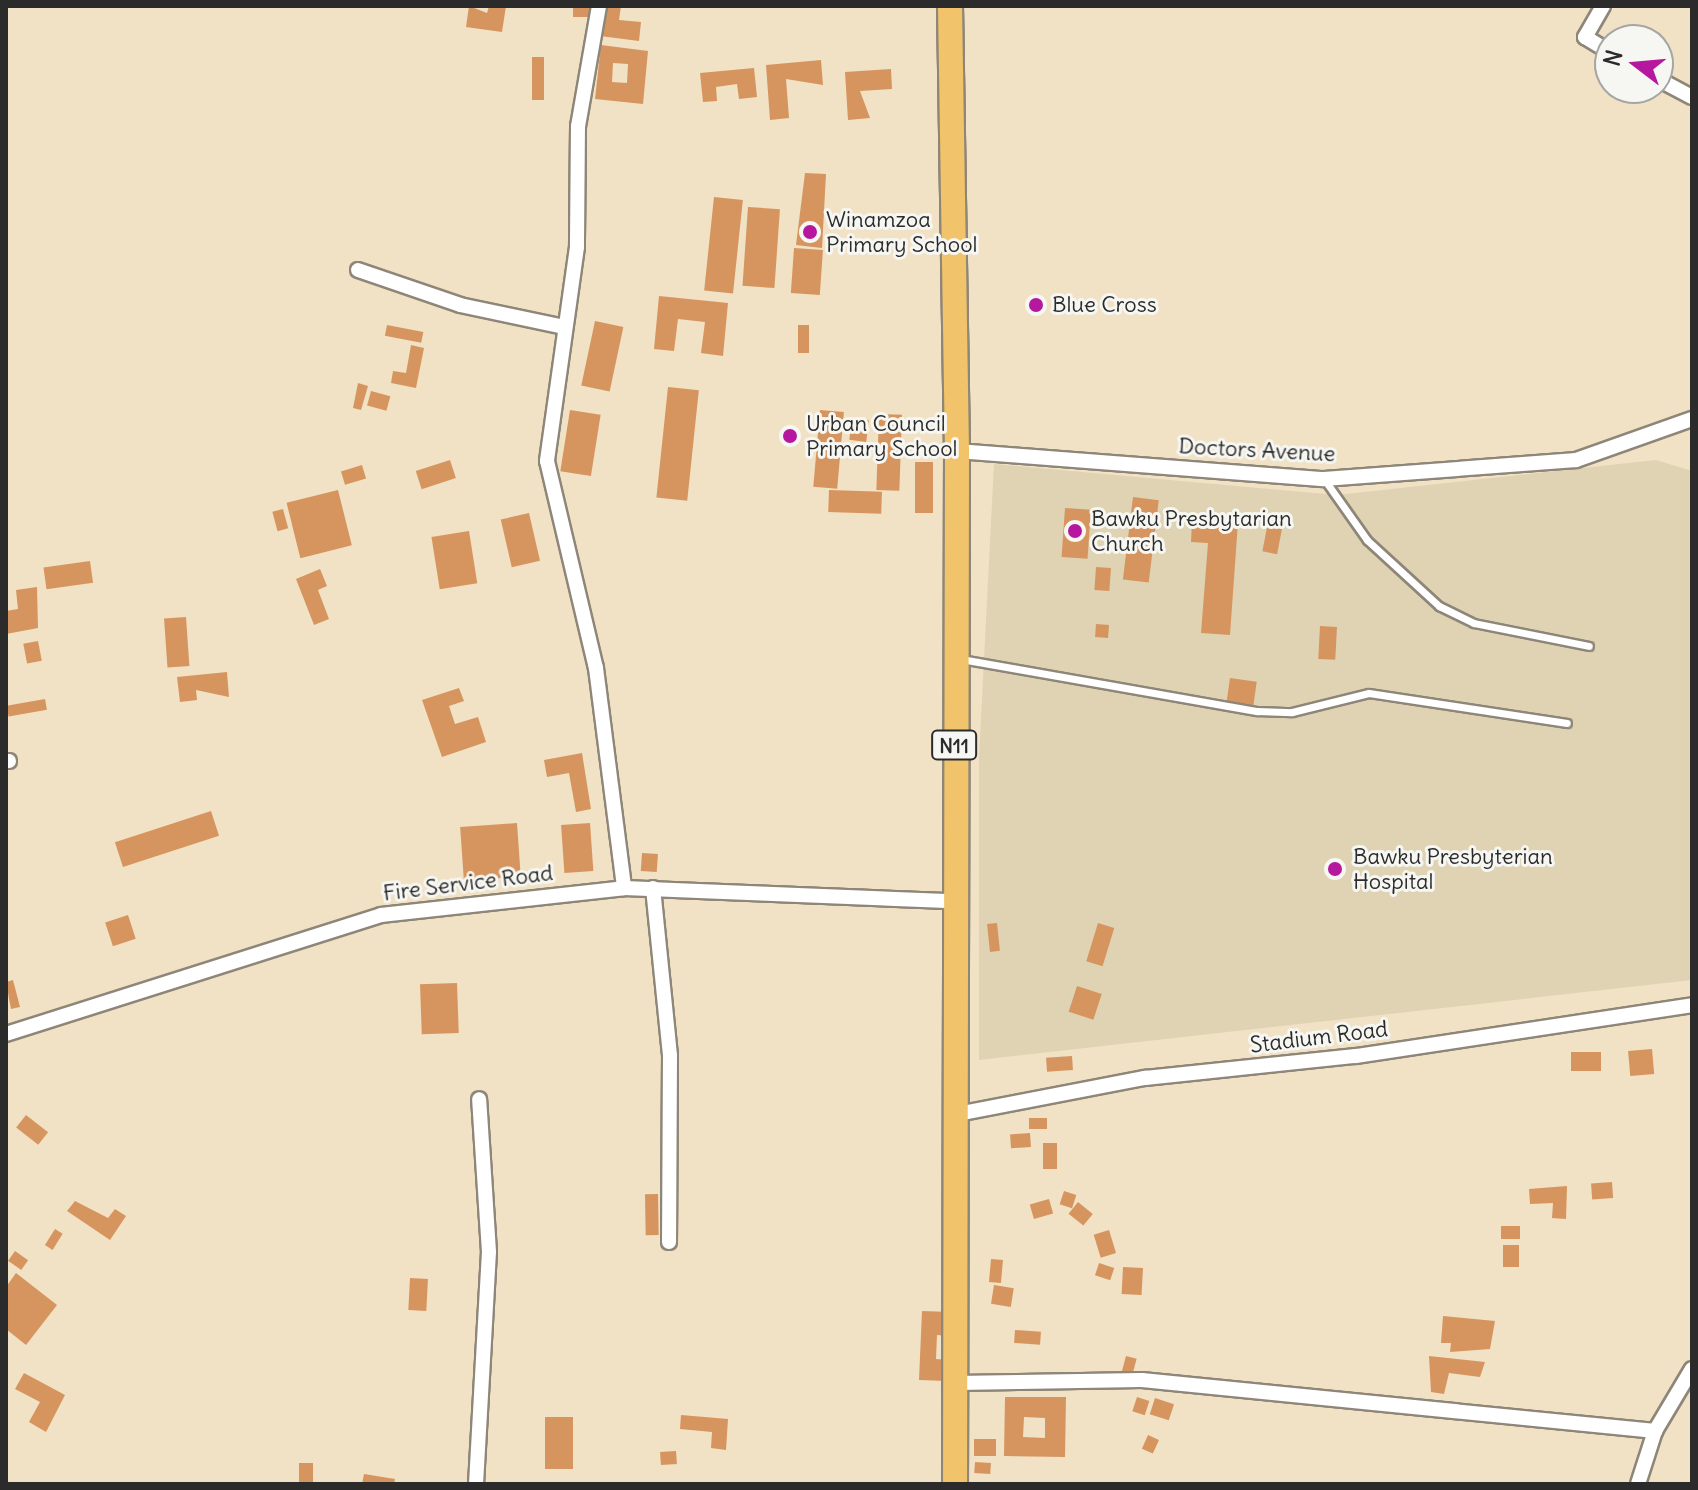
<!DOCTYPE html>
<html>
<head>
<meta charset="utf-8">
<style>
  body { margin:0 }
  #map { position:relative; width:1698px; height:1490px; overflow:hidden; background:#f1e1c5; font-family:Delius,sans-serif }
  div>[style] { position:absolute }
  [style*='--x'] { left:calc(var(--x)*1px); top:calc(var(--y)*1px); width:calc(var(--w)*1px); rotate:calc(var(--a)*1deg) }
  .built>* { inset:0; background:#dfd3b4 }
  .building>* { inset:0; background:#d6955e; transform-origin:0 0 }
  .roads { filter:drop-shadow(2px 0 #8e8678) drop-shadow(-2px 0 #8e8678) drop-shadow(0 2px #8e8678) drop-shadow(0 -2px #8e8678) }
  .lane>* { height:7px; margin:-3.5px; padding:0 3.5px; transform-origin:3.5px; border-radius:3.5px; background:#fff }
  .street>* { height:14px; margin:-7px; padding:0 7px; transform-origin:7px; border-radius:7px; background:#fff }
  .highway>* { height:24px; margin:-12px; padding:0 12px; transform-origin:12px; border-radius:12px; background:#f1c36a }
  .dots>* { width:22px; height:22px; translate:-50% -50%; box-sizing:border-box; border:4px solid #f6f6f2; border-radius:50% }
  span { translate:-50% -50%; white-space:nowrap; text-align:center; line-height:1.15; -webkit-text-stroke:6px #f6f6f2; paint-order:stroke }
  .shield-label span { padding:2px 6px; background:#f6f6f2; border:2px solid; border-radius:6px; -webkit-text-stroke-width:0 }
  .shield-label { font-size:20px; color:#2b2b2b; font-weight:700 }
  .poi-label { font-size:22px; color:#2b2b2b }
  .left { translate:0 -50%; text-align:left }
  .street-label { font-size:22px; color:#2b2b2b }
  .frame { position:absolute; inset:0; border:8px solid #2b2b2b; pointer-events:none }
  .north { position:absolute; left:1594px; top:24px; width:80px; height:80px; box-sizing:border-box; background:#f6f6f2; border:2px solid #a5a5a2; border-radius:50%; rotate:286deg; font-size:22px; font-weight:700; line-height:32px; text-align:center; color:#2b2b2b }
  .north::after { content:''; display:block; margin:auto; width:28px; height:36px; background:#b5179e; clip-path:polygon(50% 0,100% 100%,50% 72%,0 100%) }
</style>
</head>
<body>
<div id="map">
  <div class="built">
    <div style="clip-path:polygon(1656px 460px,1692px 471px,1692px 980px,979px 1060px,979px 758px,994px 464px,1337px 495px)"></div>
  </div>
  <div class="building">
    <div style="clip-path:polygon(469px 6px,487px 13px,489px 6px,506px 6px,502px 32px,466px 27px)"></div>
    <div style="left:573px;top:6px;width:16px;height:11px"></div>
    <div style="clip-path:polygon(604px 6px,621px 6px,619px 20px,641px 22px,639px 41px,600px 36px)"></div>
    <div style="clip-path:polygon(evenodd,601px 45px,648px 51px,643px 104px,595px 99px,601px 45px,613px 63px,628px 64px,627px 83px,612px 82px,613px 63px)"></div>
    <div style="left:532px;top:57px;width:12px;height:43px"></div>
    <div style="clip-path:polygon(821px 60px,823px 85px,786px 79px,789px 118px,770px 120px,766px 65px)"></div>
    <div style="clip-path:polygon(754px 68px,757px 97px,739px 99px,737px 84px,716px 87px,717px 101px,703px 102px,700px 73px)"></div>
    <div style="clip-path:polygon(891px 69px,892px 89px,860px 91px,870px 118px,848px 120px,845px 72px)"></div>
    <div style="clip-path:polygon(805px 173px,826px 174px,822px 248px,796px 245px)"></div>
    <div style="left:714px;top:197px;width:29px;height:94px;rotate:6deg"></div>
    <div style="left:748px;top:207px;width:32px;height:79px;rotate:4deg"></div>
    <div style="left:794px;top:248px;width:29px;height:45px;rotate:4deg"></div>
    <div style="clip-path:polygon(659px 296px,728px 303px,723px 356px,701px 353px,705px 322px,678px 319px,674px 351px,654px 349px)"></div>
    <div style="left:595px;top:321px;width:29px;height:66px;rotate:12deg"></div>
    <div style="left:387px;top:325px;width:37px;height:11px;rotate:11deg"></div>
    <div style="left:798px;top:325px;width:11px;height:28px"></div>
    <div style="clip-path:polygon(411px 345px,424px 348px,416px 388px,391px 383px,393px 371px,406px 373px)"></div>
    <div style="clip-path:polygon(358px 383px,368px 386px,361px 410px,353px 408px)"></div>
    <div style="left:668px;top:387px;width:31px;height:111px;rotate:6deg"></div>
    <div style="left:371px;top:391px;width:20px;height:15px;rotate:15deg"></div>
    <div style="left:570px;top:410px;width:31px;height:62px;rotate:9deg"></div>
    <div style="left:820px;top:410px;width:24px;height:77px;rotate:5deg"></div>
    <div style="left:879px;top:414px;width:23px;height:76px;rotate:2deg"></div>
    <div style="left:852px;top:418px;width:17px;height:22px;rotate:7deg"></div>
    <div style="left:450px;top:460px;width:19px;height:36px;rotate:72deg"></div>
    <div style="left:915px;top:462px;width:18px;height:51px"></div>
    <div style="left:362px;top:465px;width:14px;height:22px;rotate:73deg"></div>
    <div style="left:338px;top:490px;width:57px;height:53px;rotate:76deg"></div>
    <div style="left:829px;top:490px;width:53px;height:22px;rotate:2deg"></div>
    <div style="left:1133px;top:497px;width:26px;height:83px;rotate:7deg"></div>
    <div style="left:1065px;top:508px;width:26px;height:49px;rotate:4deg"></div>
    <div style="left:283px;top:509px;width:20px;height:11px;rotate:75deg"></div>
    <div style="left:1270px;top:512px;width:15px;height:40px;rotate:11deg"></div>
    <div style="left:529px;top:513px;width:49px;height:29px;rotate:77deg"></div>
    <div style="clip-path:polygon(1192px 519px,1238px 522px,1230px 635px,1201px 633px,1208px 543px,1191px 542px)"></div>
    <div style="left:469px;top:531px;width:53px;height:38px;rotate:81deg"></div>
    <div style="left:90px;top:561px;width:22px;height:47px;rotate:82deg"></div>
    <div style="left:1096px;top:567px;width:15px;height:23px;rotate:4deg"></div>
    <div style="clip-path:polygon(320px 569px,327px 586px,318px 590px,329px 619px,314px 625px,296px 579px)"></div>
    <div style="clip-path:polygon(37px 587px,38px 628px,6px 634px,6px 611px,18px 609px,16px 590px)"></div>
    <div style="left:186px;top:617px;width:49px;height:22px;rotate:86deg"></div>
    <div style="left:1096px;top:624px;width:13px;height:13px;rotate:4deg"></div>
    <div style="left:1320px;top:626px;width:17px;height:33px;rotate:3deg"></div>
    <div style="left:38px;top:641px;width:20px;height:15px;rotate:79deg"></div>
    <div style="clip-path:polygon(227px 672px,229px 697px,196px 690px,197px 700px,180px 702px,177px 677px)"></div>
    <div style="left:1230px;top:678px;width:27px;height:24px;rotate:8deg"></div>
    <div style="clip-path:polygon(459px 688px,464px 701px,449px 706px,455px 724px,478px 717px,486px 742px,442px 757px,422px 700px)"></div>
    <div style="left:45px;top:699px;width:11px;height:39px;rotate:80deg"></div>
    <div style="clip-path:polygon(582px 753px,591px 809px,576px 812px,569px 773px,547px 777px,544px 760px)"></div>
    <div style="left:211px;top:811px;width:26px;height:101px;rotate:72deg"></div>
    <div style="left:517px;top:823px;width:54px;height:57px;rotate:86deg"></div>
    <div style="left:590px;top:823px;width:48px;height:29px;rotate:86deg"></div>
    <div style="left:642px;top:853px;width:16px;height:18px;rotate:4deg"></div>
    <div style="left:128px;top:915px;width:25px;height:24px;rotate:72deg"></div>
    <div style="left:997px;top:923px;width:28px;height:10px;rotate:84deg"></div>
    <div style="left:1098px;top:923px;width:17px;height:40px;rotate:17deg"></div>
    <div style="clip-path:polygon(13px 980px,20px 1007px,11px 1009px,6px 982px)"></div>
    <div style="left:457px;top:983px;width:50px;height:37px;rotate:88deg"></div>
    <div style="left:1077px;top:986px;width:26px;height:27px;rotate:18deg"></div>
    <div style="left:1652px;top:1049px;width:25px;height:24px;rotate:85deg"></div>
    <div style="left:1601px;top:1052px;width:19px;height:30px;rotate:90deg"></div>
    <div style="left:1072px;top:1056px;width:14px;height:26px;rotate:86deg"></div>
    <div style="left:26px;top:1115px;width:28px;height:16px;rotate:38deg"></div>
    <div style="left:1047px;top:1118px;width:11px;height:18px;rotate:90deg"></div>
    <div style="left:1030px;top:1133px;width:14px;height:20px;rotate:86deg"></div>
    <div style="left:1043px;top:1143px;width:14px;height:26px"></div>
    <div style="left:1612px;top:1182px;width:16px;height:21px;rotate:86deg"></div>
    <div style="clip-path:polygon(1567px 1186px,1566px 1219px,1552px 1218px,1553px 1203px,1530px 1204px,1529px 1189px)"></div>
    <div style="left:1064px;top:1191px;width:13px;height:14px;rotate:18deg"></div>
    <div style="left:658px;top:1194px;width:41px;height:13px;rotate:89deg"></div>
    <div style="left:1049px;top:1199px;width:15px;height:20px;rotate:74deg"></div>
    <div style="clip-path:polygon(75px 1201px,108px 1218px,115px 1209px,126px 1216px,110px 1240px,67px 1211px)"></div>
    <div style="left:1078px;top:1202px;width:19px;height:15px;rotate:39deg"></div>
    <div style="left:1501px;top:1226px;width:19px;height:13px"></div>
    <div style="left:55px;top:1229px;width:9px;height:19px;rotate:32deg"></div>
    <div style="left:1109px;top:1230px;width:24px;height:16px;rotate:73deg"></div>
    <div style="left:1503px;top:1245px;width:16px;height:22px"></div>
    <div style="left:15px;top:1251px;width:16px;height:12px;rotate:35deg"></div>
    <div style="left:991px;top:1259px;width:12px;height:23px;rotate:5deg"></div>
    <div style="left:1099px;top:1263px;width:16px;height:13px;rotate:18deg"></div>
    <div style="left:1123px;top:1267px;width:20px;height:27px;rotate:3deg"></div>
    <div style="clip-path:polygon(16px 1273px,57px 1305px,26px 1345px,6px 1329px,6px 1287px)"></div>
    <div style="left:410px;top:1278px;width:18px;height:32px;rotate:3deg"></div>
    <div style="left:994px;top:1285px;width:20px;height:19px;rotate:9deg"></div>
    <div style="clip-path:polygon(922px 1311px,950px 1312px,949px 1336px,937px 1335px,936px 1359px,948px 1360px,947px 1381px,919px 1380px)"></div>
    <div style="clip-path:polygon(1443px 1316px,1495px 1321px,1490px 1349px,1450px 1352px,1451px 1343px,1441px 1343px)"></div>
    <div style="left:1015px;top:1330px;width:26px;height:13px;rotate:4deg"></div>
    <div style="left:1126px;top:1356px;width:11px;height:19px;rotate:15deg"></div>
    <div style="clip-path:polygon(1429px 1356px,1485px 1362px,1480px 1377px,1449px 1373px,1444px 1394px,1431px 1392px)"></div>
    <div style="clip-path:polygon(24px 1373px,65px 1395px,46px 1432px,29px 1422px,40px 1402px,15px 1389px)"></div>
    <div style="clip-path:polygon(evenodd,1005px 1397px,1066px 1397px,1065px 1457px,1004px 1456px,1005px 1397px,1024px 1417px,1045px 1418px,1045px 1438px,1023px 1437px,1024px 1417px)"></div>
    <div style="left:1137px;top:1397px;width:13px;height:15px;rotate:18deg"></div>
    <div style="left:1155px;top:1398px;width:20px;height:17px;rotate:18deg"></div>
    <div style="clip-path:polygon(681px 1415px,728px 1419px,726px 1450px,711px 1448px,712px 1432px,680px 1429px)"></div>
    <div style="left:573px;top:1417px;width:52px;height:28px;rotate:90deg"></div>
    <div style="left:1148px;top:1435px;width:12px;height:15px;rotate:24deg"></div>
    <div style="left:974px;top:1439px;width:22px;height:17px"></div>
    <div style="left:676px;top:1451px;width:13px;height:16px;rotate:86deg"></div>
    <div style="left:975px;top:1462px;width:16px;height:11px;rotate:4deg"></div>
    <div style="left:313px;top:1463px;width:21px;height:14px;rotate:90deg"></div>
    <div style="clip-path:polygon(364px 1474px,395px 1479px,394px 1484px,362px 1484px)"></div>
  </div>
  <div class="roads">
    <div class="lane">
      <div style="--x:1324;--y:479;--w:75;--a:54.8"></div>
      <div style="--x:1367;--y:540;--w:98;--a:42.5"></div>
      <div style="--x:1439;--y:606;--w:39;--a:26"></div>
      <div style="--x:1474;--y:623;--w:117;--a:11.3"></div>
      <div style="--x:961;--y:659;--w:301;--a:10"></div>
      <div style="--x:1257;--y:711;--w:35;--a:2"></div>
      <div style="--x:1292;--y:712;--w:79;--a:-13.9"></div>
      <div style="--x:1369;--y:693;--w:200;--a:8.6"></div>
    </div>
    <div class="street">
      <div style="--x:599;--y:6;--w:122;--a:99.9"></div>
      <div style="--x:578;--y:126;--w:121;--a:90.5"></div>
      <div style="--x:577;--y:247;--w:216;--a:98"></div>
      <div style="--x:547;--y:461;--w:213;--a:76.7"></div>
      <div style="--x:596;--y:668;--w:222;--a:82.7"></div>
      <div style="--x:1603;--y:6;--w:36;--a:120"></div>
      <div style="--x:1585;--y:37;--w:29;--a:31"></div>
      <div style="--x:1658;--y:79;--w:38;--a:28"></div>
      <div style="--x:358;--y:270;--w:108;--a:18.9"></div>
      <div style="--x:460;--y:305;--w:106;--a:11.9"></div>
      <div style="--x:957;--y:451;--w:368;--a:4.4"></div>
      <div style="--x:1324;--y:479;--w:253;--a:-4.3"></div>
      <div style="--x:1576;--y:460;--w:123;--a:-19.5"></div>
      <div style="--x:6;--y:761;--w:3;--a:0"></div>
      <div style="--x:653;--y:888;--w:168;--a:84.2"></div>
      <div style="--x:670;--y:1055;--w:187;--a:90.3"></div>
      <div style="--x:6;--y:1034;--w:393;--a:-17.6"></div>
      <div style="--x:381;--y:915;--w:244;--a:-6.3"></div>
      <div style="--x:624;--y:888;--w:329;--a:2.3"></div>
      <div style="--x:952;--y:1115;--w:197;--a:-10.9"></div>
      <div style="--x:1145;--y:1078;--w:212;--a:-6"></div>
      <div style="--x:1356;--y:1056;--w:340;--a:-8.6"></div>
      <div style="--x:956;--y:1383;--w:186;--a:-0.9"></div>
      <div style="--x:1142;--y:1380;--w:516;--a:5.68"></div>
      <div style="--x:476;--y:1484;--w:232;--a:-86.8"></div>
      <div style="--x:489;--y:1252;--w:153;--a:-93.7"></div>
      <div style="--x:1638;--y:1484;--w:56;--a:-72.2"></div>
      <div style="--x:1655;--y:1431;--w:72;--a:-59.2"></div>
    </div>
    <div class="highway">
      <div style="--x:950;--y:6;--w:445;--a:89.1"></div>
      <div style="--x:957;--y:451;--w:1033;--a:90.11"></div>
    </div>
  </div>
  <div class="dots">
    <div style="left:810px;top:232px;background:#b5179e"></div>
    <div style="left:1036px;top:305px;background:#b5179e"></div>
    <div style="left:790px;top:436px;background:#b5179e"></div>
    <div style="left:1075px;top:531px;background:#b5179e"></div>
    <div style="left:1335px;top:869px;background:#b5179e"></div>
  </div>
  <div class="shield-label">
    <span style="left:954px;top:745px">N11</span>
  </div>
  <div class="poi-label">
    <span class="left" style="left:826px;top:232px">Winamzoa<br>Primary School</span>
    <span class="left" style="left:1052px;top:305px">Blue Cross</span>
    <span class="left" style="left:806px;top:436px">Urban Council<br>Primary School</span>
    <span class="left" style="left:1091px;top:531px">Bawku Presbytarian<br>Church</span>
    <span class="left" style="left:1353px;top:869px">Bawku Presbyterian<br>Hospital</span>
  </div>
  <div class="street-label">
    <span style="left:1257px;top:450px;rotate:3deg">Doctors Avenue</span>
    <span style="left:468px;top:883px;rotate:-7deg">Fire Service Road</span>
    <span style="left:1319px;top:1037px;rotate:-7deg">Stadium Road</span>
  </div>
  <div class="frame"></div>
  <div class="north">N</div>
</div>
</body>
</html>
